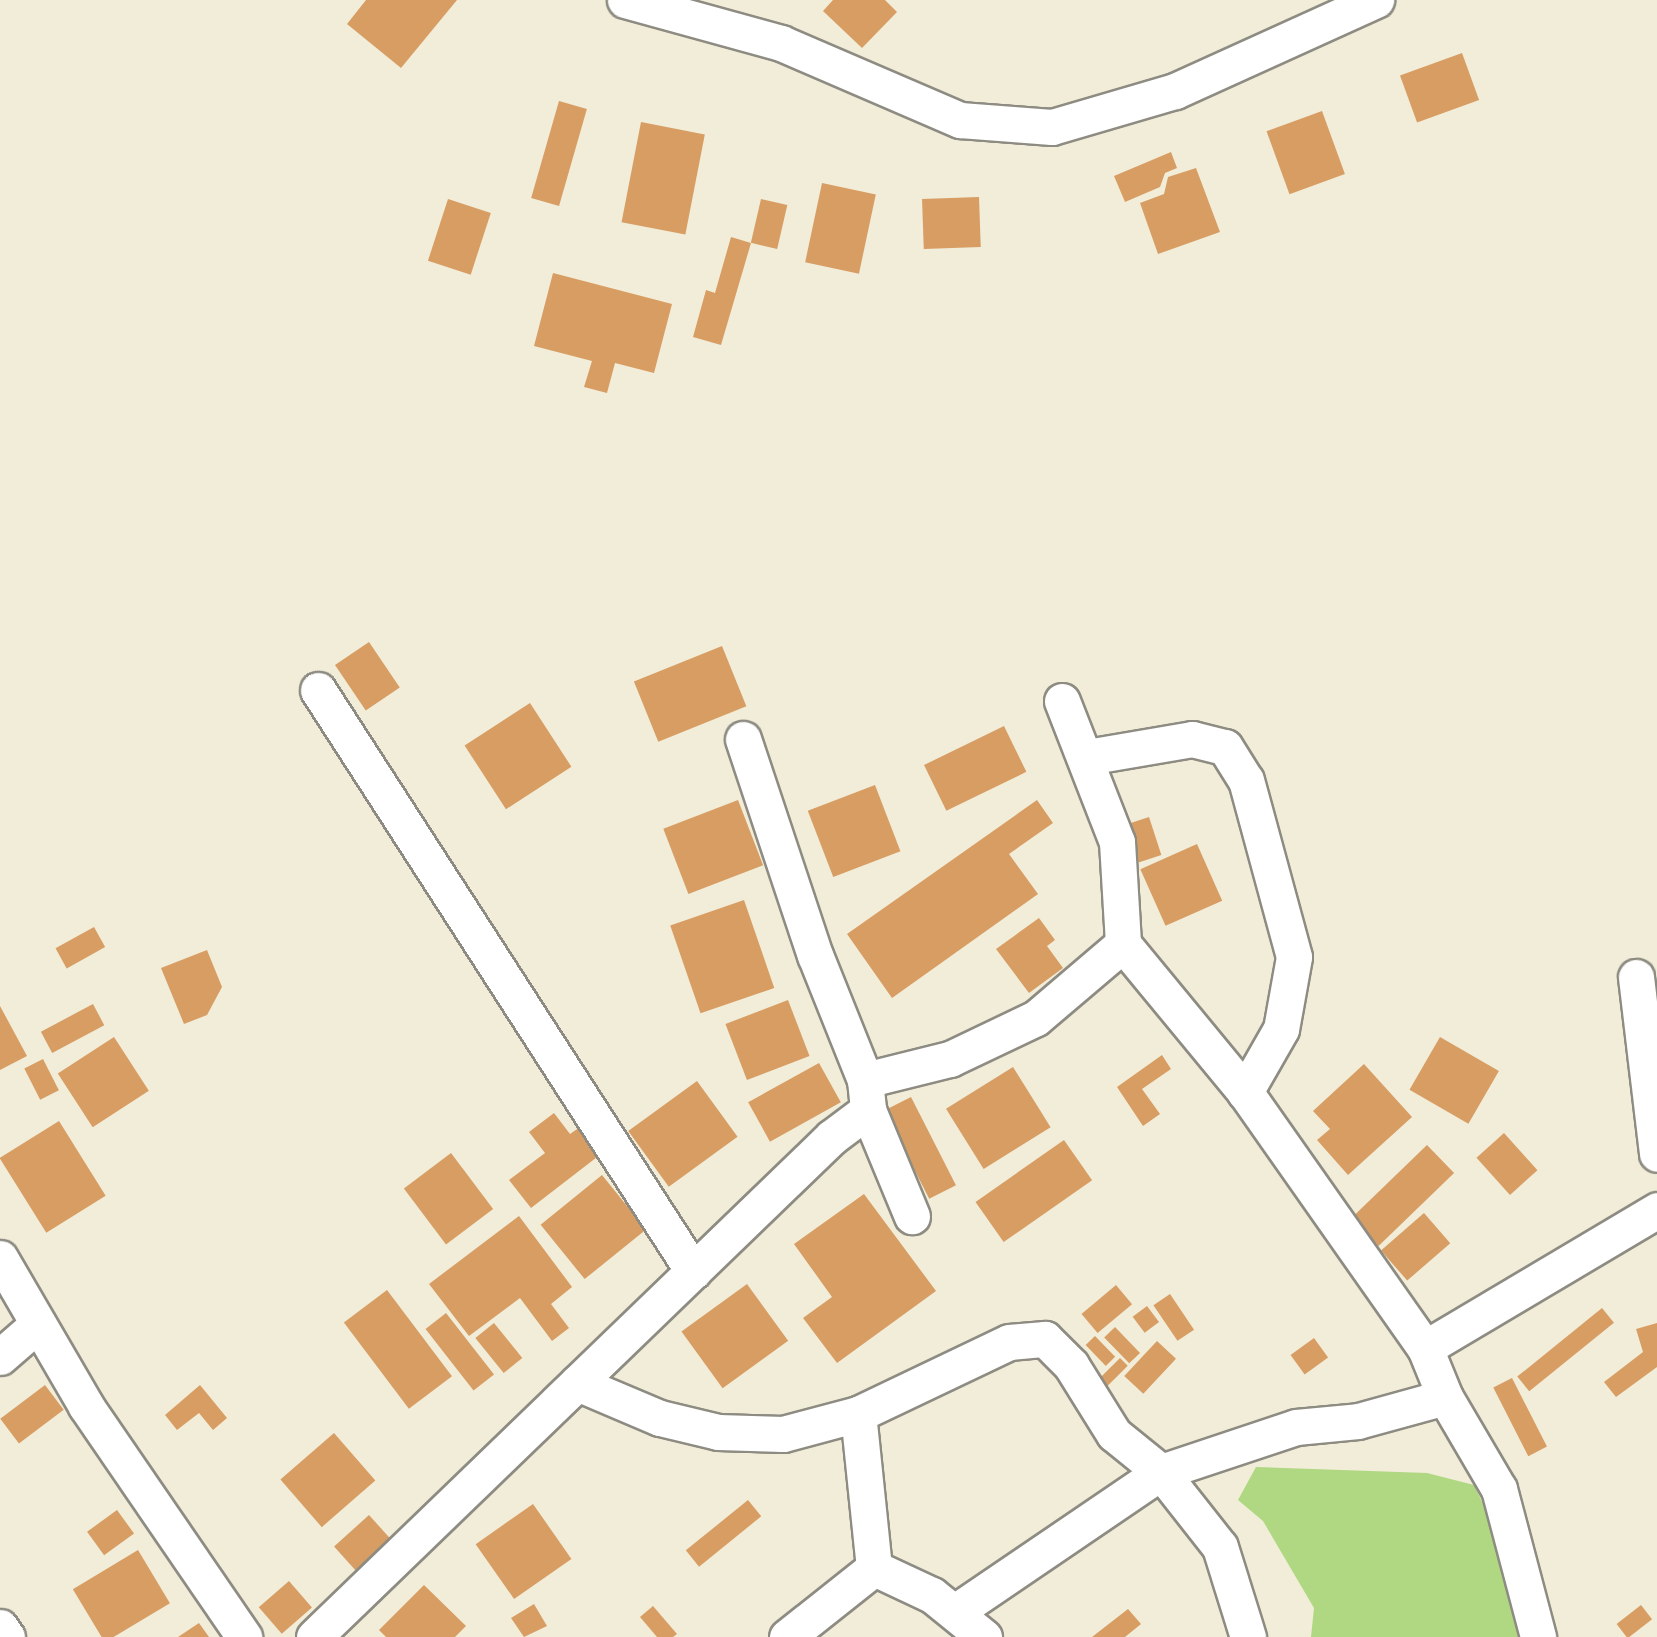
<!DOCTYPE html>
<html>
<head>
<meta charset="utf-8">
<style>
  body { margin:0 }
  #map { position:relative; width:1657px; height:1637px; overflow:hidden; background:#f1edd9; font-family:"Playpen Sans",sans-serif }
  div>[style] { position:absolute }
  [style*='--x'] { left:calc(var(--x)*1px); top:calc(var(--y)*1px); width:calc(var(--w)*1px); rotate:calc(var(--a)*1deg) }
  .green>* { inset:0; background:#b0d781 }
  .building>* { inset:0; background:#d89d63; transform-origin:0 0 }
  .roads { filter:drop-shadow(2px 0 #8e8c82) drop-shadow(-2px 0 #8e8c82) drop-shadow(0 2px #8e8c82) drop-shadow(0 -2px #8e8c82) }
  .minor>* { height:35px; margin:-17.5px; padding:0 17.5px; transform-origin:17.5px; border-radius:17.5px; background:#fff }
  span { translate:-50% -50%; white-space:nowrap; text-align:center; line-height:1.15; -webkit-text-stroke:6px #fff; paint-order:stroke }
</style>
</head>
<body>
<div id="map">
  <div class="green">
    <div style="clip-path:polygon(1256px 1467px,1427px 1473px,1474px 1485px,1514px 1567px,1525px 1637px,1311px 1637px,1314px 1608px,1263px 1521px,1238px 1500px)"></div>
  </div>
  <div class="building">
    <div style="clip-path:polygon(366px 0,457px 0,401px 68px,347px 24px)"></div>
    <div style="clip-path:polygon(833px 0,885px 0,897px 12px,862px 48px,823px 11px)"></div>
    <div style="left:1462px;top:53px;width:50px;height:66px;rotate:70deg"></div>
    <div style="left:559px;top:101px;width:29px;height:101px;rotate:16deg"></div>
    <div style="left:1322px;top:111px;width:67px;height:59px;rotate:70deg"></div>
    <div style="left:641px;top:122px;width:65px;height:102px;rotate:11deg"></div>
    <div style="clip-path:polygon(1171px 152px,1177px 168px,1165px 173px,1160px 187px,1125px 202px,1114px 176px)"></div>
    <div style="clip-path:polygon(1196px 168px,1220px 232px,1158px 254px,1140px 203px,1164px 194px,1168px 177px)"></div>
    <div style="left:822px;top:183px;width:55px;height:81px;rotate:12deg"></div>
    <div style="left:979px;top:197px;width:50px;height:57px;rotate:88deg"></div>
    <div style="left:448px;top:199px;width:45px;height:65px;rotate:18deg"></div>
    <div style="left:761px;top:199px;width:27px;height:45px;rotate:13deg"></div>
    <div style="clip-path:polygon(731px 237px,751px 243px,721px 345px,693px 337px,706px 290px,715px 293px)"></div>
    <div style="clip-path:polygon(553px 273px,672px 304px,654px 373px,615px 363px,607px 393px,584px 387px,592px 361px,534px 346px)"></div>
    <div style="left:369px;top:642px;width:55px;height:41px;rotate:56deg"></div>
    <div style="left:722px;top:646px;width:65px;height:95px;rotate:68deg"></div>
    <div style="left:530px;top:703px;width:76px;height:78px;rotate:57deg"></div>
    <div style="left:1004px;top:726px;width:51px;height:89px;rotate:64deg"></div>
    <div style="left:875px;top:785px;width:71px;height:72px;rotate:69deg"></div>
    <div style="left:738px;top:800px;width:70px;height:80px;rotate:69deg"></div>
    <div style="clip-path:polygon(1037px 800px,1053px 823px,1009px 854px,1038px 894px,892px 998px,847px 934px)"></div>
    <div style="left:1149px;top:817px;width:40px;height:24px;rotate:72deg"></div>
    <div style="left:1197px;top:844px;width:62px;height:62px;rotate:66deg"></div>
    <div style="left:744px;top:900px;width:93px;height:78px;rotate:71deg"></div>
    <div style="clip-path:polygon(1039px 918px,1055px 940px,1047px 946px,1063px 968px,1029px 993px,996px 949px)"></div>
    <div style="left:94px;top:927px;width:23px;height:44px;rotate:61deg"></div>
    <div style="clip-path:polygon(207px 950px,222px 987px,207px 1015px,184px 1024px,161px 968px)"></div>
    <div style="left:788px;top:1000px;width:60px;height:67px;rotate:69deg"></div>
    <div style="left:93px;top:1004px;width:24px;height:59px;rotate:62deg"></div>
    <div style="clip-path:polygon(0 1006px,27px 1056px,0 1070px)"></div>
    <div style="left:114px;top:1037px;width:64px;height:67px;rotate:57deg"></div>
    <div style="left:1440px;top:1037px;width:68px;height:61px;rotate:30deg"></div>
    <div style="clip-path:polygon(1162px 1055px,1171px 1069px,1142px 1089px,1160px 1114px,1143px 1126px,1117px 1087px)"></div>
    <div style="left:43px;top:1059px;width:35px;height:21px;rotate:63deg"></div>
    <div style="left:819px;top:1063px;width:45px;height:81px;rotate:61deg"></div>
    <div style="clip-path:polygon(1364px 1064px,1412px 1117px,1348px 1175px,1317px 1140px,1330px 1129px,1313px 1111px)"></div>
    <div style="left:1013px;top:1067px;width:71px;height:79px;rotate:58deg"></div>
    <div style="left:697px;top:1081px;width:69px;height:85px;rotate:54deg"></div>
    <div style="left:911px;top:1097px;width:99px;height:30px;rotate:63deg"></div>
    <div style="clip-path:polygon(554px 1113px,570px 1134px,580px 1127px,601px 1154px,531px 1208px,509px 1180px,545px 1153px,529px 1132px)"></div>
    <div style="left:59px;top:1121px;width:88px;height:70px;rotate:58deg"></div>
    <div style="left:1504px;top:1133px;width:50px;height:37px;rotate:48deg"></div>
    <div style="left:1064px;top:1140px;width:49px;height:108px;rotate:55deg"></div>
    <div style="left:1427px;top:1145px;width:39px;height:105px;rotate:46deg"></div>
    <div style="left:451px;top:1153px;width:70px;height:59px;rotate:53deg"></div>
    <div style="left:602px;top:1175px;width:70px;height:79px;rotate:51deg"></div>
    <div style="clip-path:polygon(864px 1194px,936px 1291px,837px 1363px,803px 1318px,832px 1297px,794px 1244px)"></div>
    <div style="left:1424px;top:1213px;width:40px;height:57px;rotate:49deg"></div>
    <div style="clip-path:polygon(519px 1216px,572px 1287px,551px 1304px,569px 1328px,552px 1341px,520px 1298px,469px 1336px,429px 1284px)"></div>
    <div style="left:747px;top:1284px;width:70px;height:81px;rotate:54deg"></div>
    <div style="left:1116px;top:1285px;width:25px;height:45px;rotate:50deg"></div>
    <div style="left:387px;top:1290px;width:108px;height:54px;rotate:53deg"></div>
    <div style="left:1170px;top:1294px;width:43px;height:20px;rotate:56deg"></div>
    <div style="left:1147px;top:1306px;width:20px;height:18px;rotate:53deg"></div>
    <div style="left:1602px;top:1308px;width:19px;height:109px;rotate:51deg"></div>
    <div style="left:446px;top:1313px;width:78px;height:26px;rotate:52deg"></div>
    <div style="left:494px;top:1323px;width:45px;height:24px;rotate:51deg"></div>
    <div style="clip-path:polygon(1657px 1323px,1657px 1367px,1616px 1397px,1604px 1382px,1643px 1352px,1636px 1329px)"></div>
    <div style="left:1115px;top:1327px;width:36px;height:15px;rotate:46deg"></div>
    <div style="left:1095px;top:1336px;width:29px;height:13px;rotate:46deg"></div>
    <div style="left:1314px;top:1338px;width:24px;height:29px;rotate:54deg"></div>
    <div style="left:1157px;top:1341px;width:26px;height:48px;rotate:43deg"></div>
    <div style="left:1120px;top:1358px;width:11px;height:33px;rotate:45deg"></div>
    <div style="left:1512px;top:1378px;width:77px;height:21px;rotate:63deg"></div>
    <div style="left:45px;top:1385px;width:31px;height:56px;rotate:53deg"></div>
    <div style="clip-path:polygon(200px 1385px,227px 1418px,213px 1430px,199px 1413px,177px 1430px,165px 1415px)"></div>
    <div style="left:334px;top:1433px;width:63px;height:71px;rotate:49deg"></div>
    <div style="left:748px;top:1500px;width:21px;height:80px;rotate:51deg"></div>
    <div style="left:533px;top:1504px;width:67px;height:70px;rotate:55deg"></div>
    <div style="left:117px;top:1510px;width:29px;height:37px;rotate:54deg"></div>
    <div style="left:369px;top:1515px;width:42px;height:47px;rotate:48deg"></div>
    <div style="left:138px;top:1550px;width:62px;height:76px;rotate:59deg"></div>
    <div style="left:289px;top:1581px;width:35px;height:40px;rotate:49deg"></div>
    <div style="clip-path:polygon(424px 1585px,466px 1626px,455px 1637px,386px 1637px,379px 1630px)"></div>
    <div style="clip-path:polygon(534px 1604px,547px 1626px,524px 1637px,511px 1618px)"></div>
    <div style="left:1641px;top:1605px;width:18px;height:31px;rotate:52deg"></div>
    <div style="clip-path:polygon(653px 1606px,677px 1634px,673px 1637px,657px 1637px,640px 1617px)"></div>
    <div style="clip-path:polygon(1128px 1609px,1141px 1624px,1125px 1637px,1092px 1637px)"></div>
    <div style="clip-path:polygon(199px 1623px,209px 1637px,178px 1637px)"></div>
  </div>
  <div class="roads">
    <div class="minor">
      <div style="--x:625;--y:0;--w:162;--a:15.4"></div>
      <div style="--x:781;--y:43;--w:195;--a:23.3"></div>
      <div style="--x:960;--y:120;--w:92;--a:4.4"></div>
      <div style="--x:1052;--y:127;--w:128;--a:-16.3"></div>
      <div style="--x:1175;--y:91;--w:221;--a:-24.4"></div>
      <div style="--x:318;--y:690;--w:692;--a:57.16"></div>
      <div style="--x:1062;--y:701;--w:151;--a:68.7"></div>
      <div style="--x:1117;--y:842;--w:102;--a:86.6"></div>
      <div style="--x:743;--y:739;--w:228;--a:71.6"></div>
      <div style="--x:815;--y:955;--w:135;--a:68.2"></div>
      <div style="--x:865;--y:1080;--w:30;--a:84"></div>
      <div style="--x:868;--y:1110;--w:115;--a:67.5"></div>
      <div style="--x:1087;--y:757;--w:107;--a:-9.7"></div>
      <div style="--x:1192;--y:739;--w:34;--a:14"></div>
      <div style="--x:1225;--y:747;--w:39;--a:58"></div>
      <div style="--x:1246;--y:780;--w:183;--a:74.8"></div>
      <div style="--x:1294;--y:957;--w:73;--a:100.2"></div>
      <div style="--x:1281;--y:1029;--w:73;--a:119.7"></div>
      <div style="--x:1636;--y:977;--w:178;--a:83.2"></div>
      <div style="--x:865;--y:1080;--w:88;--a:-13.9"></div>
      <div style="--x:950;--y:1059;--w:95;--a:-25.5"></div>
      <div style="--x:1036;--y:1018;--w:114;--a:-40.4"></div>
      <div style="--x:1123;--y:944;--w:192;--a:50.5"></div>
      <div style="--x:1245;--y:1092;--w:313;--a:54.9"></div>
      <div style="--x:1425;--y:1348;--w:53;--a:67.8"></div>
      <div style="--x:1445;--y:1397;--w:107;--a:59.6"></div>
      <div style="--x:1499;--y:1489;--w:153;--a:75.2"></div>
      <div style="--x:0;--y:1258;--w:171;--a:59.8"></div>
      <div style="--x:86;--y:1406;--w:280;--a:55.6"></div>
      <div style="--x:1425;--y:1348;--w:270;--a:-30.7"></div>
      <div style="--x:0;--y:1357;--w:50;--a:-41"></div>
      <div style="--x:577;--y:1383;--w:90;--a:22.9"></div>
      <div style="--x:660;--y:1418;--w:60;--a:13.6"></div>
      <div style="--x:718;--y:1432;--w:65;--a:1.8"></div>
      <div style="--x:783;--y:1434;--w:78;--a:-14.9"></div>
      <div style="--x:858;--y:1414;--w:167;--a:-25.5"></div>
      <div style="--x:1009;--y:1342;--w:36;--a:-5"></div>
      <div style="--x:1045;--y:1339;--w:37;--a:45"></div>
      <div style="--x:1071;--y:1365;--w:81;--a:58.1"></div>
      <div style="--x:1114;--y:1434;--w:60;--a:39"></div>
      <div style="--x:1161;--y:1472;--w:95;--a:51.8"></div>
      <div style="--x:1220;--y:1547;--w:94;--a:72.7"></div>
      <div style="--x:874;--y:1568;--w:64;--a:25"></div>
      <div style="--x:932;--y:1595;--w:67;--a:38.9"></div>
      <div style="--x:955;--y:1612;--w:249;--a:-34.2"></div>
      <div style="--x:1161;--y:1472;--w:142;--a:-18.4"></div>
      <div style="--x:1296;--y:1427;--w:62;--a:-5.5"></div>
      <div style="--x:1358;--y:1421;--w:90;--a:-15.4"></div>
      <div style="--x:0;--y:1627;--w:12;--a:55"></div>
      <div style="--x:314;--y:1637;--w:720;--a:-43.99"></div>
      <div style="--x:832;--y:1137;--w:45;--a:-36.9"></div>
      <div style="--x:787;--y:1637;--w:111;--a:-38.4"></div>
      <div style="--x:874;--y:1568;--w:155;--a:-95.9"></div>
    </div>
  </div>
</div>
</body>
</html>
